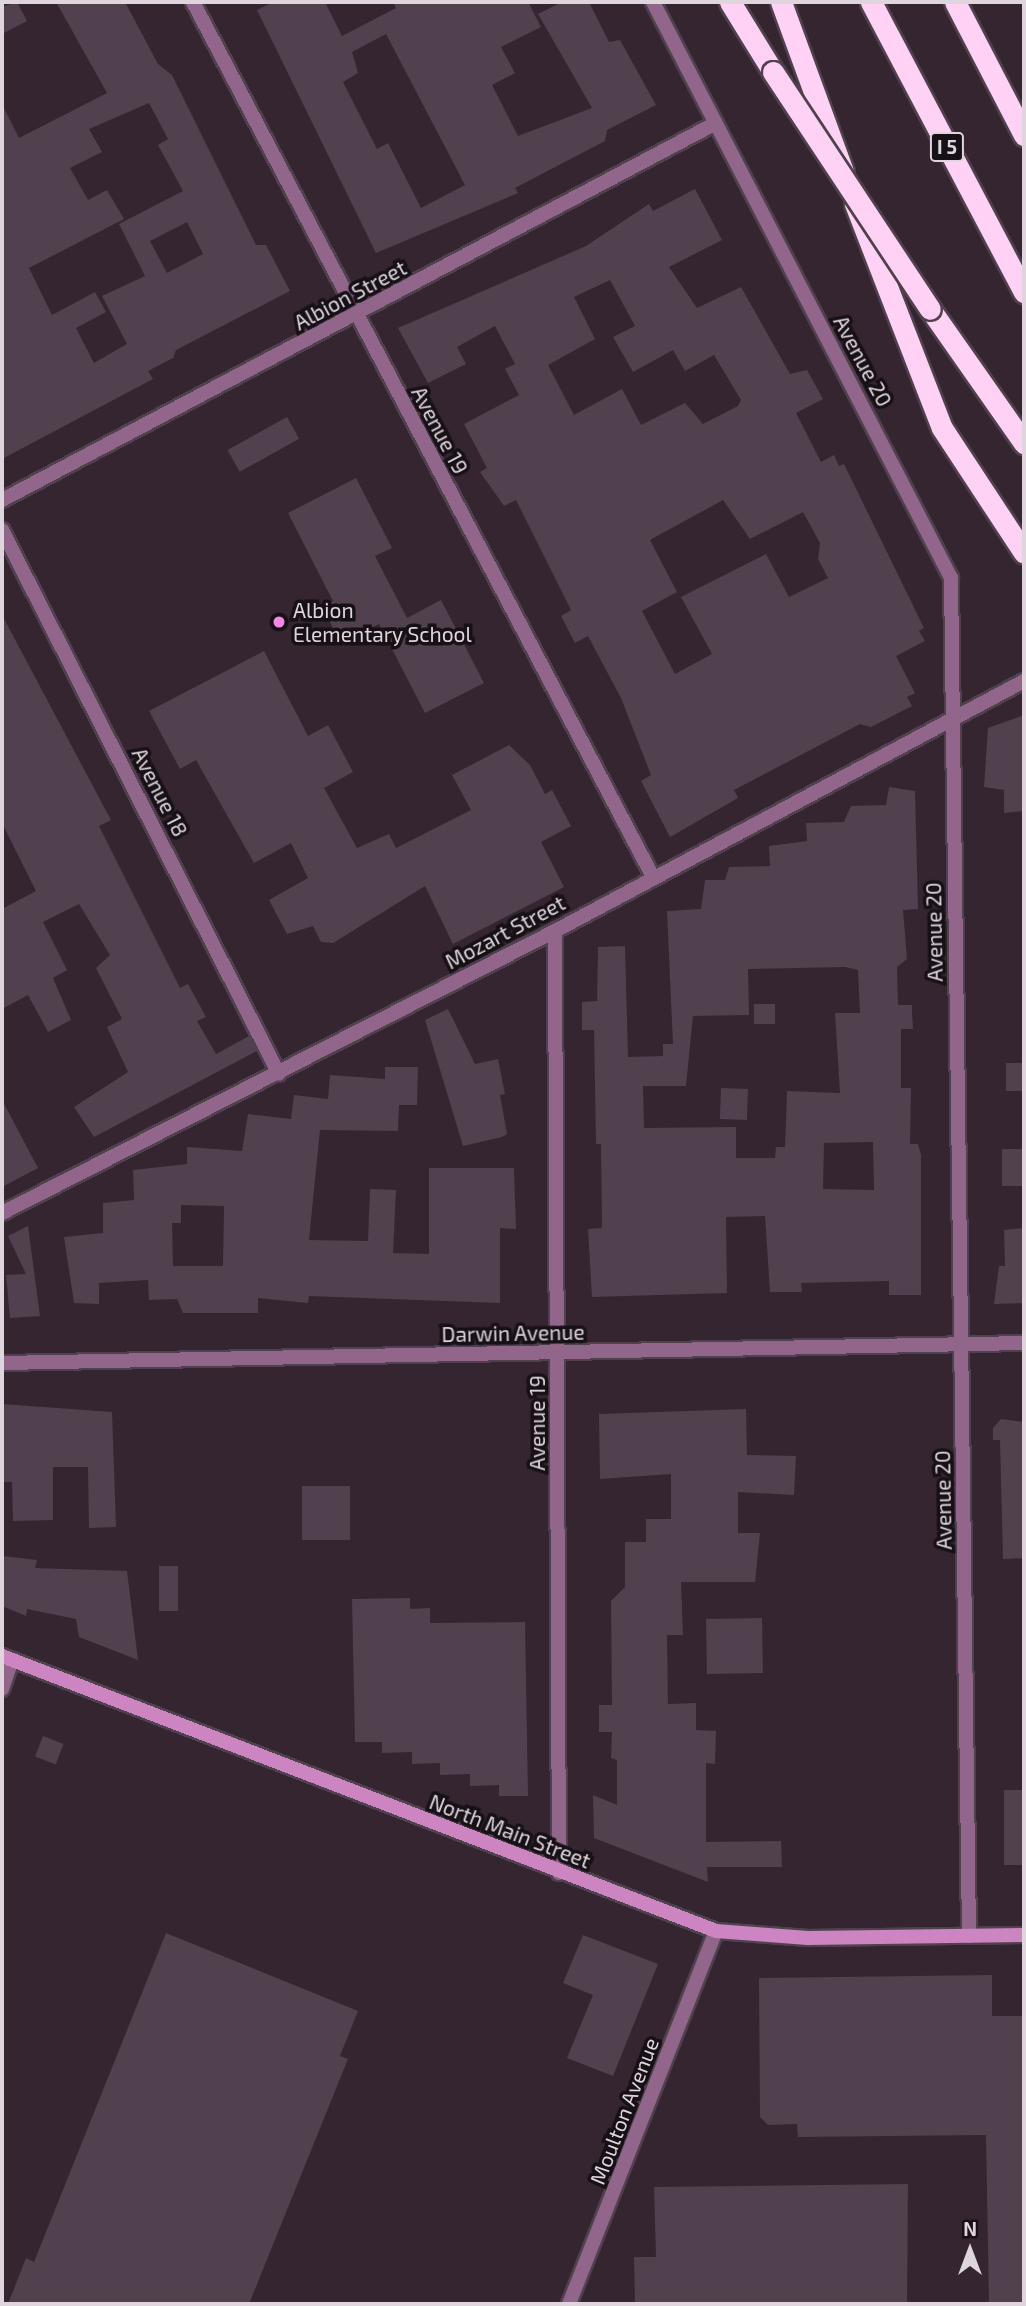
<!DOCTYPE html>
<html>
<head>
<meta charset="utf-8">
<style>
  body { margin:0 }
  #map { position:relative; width:1026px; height:2306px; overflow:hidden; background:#342531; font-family:"Exo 2",sans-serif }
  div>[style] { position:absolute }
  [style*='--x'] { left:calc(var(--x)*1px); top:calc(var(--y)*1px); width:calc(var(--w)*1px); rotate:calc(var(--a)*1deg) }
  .building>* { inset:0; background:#51404d; transform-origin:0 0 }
  .roads { filter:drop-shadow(2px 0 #4f414d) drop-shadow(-2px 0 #4f414d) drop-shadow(0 2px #4f414d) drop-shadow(0 -2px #4f414d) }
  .street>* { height:14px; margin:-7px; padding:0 7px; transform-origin:7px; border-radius:7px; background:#92658a }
  .secondary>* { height:14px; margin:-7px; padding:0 7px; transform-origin:7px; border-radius:7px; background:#cd85c1 }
  .highway>* { height:21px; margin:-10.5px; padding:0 10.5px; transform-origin:10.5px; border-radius:10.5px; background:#fed1f5 }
  .bridges { filter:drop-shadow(2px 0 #4f414d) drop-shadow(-2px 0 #4f414d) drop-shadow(0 2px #4f414d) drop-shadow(0 -2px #4f414d) }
  .highway-bridge>* { height:21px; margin:-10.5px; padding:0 10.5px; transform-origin:10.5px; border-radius:10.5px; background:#fed1f5 }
  .dots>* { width:19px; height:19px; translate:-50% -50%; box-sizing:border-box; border:4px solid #171016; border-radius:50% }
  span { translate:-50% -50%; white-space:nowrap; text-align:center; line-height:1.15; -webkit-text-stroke:7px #171016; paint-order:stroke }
  .shield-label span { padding:2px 5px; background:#171016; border:2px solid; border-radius:5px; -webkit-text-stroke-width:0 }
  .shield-label { font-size:19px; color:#dfd5dd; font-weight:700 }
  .street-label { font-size:21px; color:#dfd5dd }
  .poi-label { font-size:21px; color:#dfd5dd }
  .left { translate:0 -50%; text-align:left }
  .frame { position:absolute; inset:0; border:4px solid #dfd5dd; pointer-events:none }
  .north { position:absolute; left:935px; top:2215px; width:70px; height:70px; -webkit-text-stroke:5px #171016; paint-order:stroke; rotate:0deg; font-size:19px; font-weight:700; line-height:28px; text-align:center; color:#dfd5dd }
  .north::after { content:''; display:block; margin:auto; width:24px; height:32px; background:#dfd5dd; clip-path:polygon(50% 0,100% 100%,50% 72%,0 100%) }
</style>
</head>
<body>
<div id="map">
  <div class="building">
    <div style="clip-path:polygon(17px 2px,27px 21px,2px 34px,2px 7px)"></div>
    <div style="clip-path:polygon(evenodd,56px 2px,125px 2px,158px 64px,172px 75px,256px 245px,266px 245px,290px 291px,176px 350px,173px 358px,148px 371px,153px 379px,2px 459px,2px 104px,19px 138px,107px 93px,56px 2px,149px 103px,168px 139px,158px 145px,183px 191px,119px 224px,145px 276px,102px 296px,127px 344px,94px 363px,76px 328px,106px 312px,95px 292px,52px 315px,29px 268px,124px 219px,107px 190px,88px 200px,70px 168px,102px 152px,89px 129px,149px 103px,56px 2px,187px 222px,203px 254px,167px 273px,150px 241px,187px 222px)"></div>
    <div style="clip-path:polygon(evenodd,273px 2px,325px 2px,342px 36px,396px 8px,393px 2px,528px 2px,541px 27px,501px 47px,515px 73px,492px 85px,518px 136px,592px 108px,538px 14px,562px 2px,589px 2px,609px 42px,620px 40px,656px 105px,607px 130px,605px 141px,515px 188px,518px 193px,376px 253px,257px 10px,273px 2px,386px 34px,465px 185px,421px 208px,388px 143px,377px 149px,343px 82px,358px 73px,352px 52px,386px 34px)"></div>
    <div style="clip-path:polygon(evenodd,695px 189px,722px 240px,669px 267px,697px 308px,741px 287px,790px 374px,807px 370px,823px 399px,796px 413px,821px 462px,834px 455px,839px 466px,844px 464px,924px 628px,919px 631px,925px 641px,896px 656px,915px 693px,907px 697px,912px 706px,871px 727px,860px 724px,734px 790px,738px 798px,670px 837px,641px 781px,651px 775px,621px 698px,588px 636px,575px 643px,561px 616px,571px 610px,516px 500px,504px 506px,480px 472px,487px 468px,464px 424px,519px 395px,505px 369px,515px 364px,495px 326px,457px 347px,466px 364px,428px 383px,398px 328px,586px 246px,649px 204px,653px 211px,695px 189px,610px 280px,635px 326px,613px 337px,633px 372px,673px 350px,685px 371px,714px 355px,741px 400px,738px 406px,703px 424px,685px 403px,641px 425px,622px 389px,574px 415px,548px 365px,595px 339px,574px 297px,610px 280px,695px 189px,723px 500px,750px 539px,803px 512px,820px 543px,818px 559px,828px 578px,789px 597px,766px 554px,681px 597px,712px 654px,675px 674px,642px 611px,677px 592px,650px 540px,723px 500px)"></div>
    <div style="left:287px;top:417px;width:25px;height:68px;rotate:61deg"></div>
    <div style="clip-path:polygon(356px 478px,392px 548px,375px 556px,407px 618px,441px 600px,484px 683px,425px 713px,379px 624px,341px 644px,322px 606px,333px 601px,288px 513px)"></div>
    <div style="clip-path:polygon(2px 615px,111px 820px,99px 826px,180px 988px,188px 984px,206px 1017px,197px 1021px,216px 1054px,249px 1036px,257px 1051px,94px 1137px,74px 1107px,128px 1072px,107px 1027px,122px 1019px,96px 968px,110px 955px,79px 904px,43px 922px,67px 970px,53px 978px,71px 1020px,48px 1032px,28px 995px,2px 1009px,2px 909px,36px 891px,2px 823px)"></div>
    <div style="clip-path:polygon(264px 651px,308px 736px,328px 725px,353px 772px,324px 788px,357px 848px,389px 834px,396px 848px,471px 810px,452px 775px,509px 745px,530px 765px,545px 794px,552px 790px,571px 826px,541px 842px,564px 887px,453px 944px,425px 886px,333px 943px,321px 942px,313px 926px,287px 934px,269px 900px,308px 878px,291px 843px,254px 863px,196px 760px,180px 769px,149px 711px)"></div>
    <div style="clip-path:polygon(1024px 715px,1024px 811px,1004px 813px,1004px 790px,984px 787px,988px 728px)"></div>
    <div style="clip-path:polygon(evenodd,889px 787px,915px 791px,918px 909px,903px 910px,907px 959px,897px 967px,898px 1005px,912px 1005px,912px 1012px,913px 1029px,901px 1029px,901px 1088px,911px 1088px,910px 1144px,918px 1144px,921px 1155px,921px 1295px,889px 1295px,889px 1281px,801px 1283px,802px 1292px,770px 1292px,765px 1216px,726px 1217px,727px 1293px,592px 1297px,588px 1229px,602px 1228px,601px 1144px,596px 1144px,594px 1030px,582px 1030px,582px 1002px,597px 1001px,598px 947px,625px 946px,628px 1057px,663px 1056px,663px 1044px,673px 1044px,667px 911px,701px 909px,705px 880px,725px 880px,729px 867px,770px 866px,769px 846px,807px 841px,806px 823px,844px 822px,851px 806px,886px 805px,889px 787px,845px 967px,858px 970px,860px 1013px,835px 1013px,840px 1093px,787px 1091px,785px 1147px,776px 1147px,775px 1158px,736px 1158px,736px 1127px,644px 1128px,643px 1086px,686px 1086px,693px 1016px,749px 1015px,748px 969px,845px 967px,889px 787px,873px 1142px,874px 1190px,823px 1189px,824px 1143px,873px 1142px)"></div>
    <div style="left:754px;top:1004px;width:21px;height:20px"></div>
    <div style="clip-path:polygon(448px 1009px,475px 1064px,498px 1059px,505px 1094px,500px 1095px,507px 1134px,502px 1137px,463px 1146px,425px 1020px)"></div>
    <div style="left:1006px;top:1063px;width:18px;height:28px"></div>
    <div style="clip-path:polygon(evenodd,385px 1067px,418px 1067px,417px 1105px,399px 1105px,398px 1131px,320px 1130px,309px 1240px,368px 1241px,370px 1189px,396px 1190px,393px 1253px,429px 1254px,429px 1168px,514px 1168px,516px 1229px,500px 1228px,500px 1303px,309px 1296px,308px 1303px,258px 1298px,258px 1313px,183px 1313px,177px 1299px,149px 1300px,148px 1280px,99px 1283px,99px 1304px,74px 1303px,64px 1237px,103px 1233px,103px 1203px,134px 1200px,133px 1170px,187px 1164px,187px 1147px,242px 1151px,248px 1114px,291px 1119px,294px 1095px,328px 1099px,330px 1075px,385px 1079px,385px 1067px,181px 1205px,224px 1206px,223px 1266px,173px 1266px,172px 1223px,181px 1223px,181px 1205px)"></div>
    <div style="left:721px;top:1088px;width:27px;height:31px;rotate:2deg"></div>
    <div style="clip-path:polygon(2px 1100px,38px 1168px,2px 1187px)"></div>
    <div style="left:1024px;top:1149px;width:37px;height:22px;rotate:90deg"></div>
    <div style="clip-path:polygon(28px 1226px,40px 1316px,10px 1318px,6px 1275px,26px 1274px,8px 1236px)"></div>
    <div style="clip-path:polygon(1024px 1228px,1024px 1303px,994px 1304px,999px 1266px,1005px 1266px,1004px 1230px)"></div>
    <div style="clip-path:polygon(2px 1404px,112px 1412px,116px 1527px,89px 1528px,88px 1467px,53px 1467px,53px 1520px,13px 1521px,12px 1482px,2px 1482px)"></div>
    <div style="clip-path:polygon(746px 1409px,747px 1455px,796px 1456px,794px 1495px,738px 1492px,738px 1533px,760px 1533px,755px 1582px,681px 1582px,683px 1635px,667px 1635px,668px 1704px,696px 1703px,696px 1730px,716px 1731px,715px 1764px,706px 1763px,706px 1842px,781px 1841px,782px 1867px,707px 1867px,708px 1882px,594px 1838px,593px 1795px,617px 1805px,617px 1760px,611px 1758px,612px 1732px,599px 1732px,599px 1705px,612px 1705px,611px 1601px,625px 1587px,625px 1542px,646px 1542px,646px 1519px,671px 1519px,671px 1474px,600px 1479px,599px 1414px)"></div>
    <div style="clip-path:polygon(1001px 1419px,1024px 1422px,1024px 1558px,1003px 1559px,1000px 1440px,993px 1440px,993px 1428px)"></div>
    <div style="left:302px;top:1486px;width:48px;height:54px"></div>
    <div style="clip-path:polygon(2px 1556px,37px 1560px,35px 1568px,127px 1571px,138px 1660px,79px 1637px,76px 1619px,27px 1609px,26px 1616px,2px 1606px)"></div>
    <div style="left:159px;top:1566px;width:19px;height:45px"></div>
    <div style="clip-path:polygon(410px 1598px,410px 1609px,430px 1608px,430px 1623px,525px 1622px,528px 1796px,499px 1796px,499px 1785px,470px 1786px,470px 1774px,440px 1775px,440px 1763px,412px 1764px,412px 1752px,382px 1753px,382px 1742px,355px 1742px,352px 1599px)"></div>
    <div style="left:762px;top:1618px;width:55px;height:56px;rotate:89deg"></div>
    <div style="left:43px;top:1736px;width:22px;height:22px;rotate:21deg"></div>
    <div style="left:1004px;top:1790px;width:20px;height:75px"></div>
    <div style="clip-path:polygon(166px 1933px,358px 2011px,340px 2056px,348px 2059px,249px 2304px,8px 2304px,26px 2258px,34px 2262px)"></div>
    <div style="clip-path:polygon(583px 1935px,658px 1964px,613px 2076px,567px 2058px,593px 1995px,563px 1983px)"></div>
    <div style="clip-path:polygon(992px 1975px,992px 2016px,1024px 2016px,1024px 2304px,989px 2304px,986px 2135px,798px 2137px,797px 2124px,768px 2125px,760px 2117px,759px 1978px)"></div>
    <div style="clip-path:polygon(908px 2184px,907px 2304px,635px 2304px,634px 2257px,656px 2257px,654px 2187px)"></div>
  </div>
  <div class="roads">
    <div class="street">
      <div style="--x:193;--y:2;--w:989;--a:62.27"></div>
      <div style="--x:653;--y:2;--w:649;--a:62.64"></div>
      <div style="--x:951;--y:578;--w:1358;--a:89.24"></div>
      <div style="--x:2;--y:500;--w:807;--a:-27.83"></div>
      <div style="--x:2;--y:530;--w:610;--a:63.02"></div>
      <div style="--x:555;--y:931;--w:942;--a:89.76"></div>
      <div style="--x:2;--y:1213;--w:621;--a:-27.02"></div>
      <div style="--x:555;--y:931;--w:531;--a:-28.06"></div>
      <div style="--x:2;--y:1363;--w:1022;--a:-1.12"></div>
      <div style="--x:2;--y:1689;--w:31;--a:-71"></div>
      <div style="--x:569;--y:2304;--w:401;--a:-68.5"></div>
    </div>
    <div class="secondary">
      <div style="--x:2;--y:1656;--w:765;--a:21.06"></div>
      <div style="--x:716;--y:1931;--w:92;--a:4.4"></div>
      <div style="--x:808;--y:1938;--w:216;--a:-0.8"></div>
    </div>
    <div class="highway">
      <div style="--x:730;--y:2;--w:82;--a:58.4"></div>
      <div style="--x:781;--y:2;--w:180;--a:69.9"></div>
      <div style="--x:871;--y:2;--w:328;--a:62.2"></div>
      <div style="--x:955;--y:2;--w:150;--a:62.6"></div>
      <div style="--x:855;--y:204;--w:240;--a:68.8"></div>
      <div style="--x:942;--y:428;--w:149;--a:56.7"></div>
      <div style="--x:930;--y:309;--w:164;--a:55"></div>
    </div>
  </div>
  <div class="bridges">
    <div class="highway-bridge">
      <div style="--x:773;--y:72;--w:284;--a:56.5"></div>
    </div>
  </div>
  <div class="dots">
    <div style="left:279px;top:622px;background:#f987e8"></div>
  </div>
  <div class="shield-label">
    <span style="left:947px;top:147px">I 5</span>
  </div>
  <div class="street-label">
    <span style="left:350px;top:295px;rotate:-28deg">Albion Street</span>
    <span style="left:863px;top:361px;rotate:62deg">Avenue 20</span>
    <span style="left:440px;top:430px;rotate:62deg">Avenue 19</span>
    <span style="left:160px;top:792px;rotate:63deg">Avenue 18</span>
    <span style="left:505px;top:932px;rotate:-28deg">Mozart Street</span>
    <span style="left:934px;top:932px;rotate:-91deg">Avenue 20</span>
    <span style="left:513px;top:1333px;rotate:-1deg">Darwin Avenue</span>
    <span style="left:537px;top:1423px;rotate:-90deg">Avenue 19</span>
    <span style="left:943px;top:1500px;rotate:-91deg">Avenue 20</span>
    <span style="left:510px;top:1831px;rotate:21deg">North Main Street</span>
    <span style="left:624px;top:2111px;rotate:-69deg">Moulton Avenue</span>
  </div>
  <div class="poi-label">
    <span class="left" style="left:293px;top:622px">Albion<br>Elementary School</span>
  </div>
  <div class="frame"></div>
  <div class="north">N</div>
</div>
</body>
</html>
